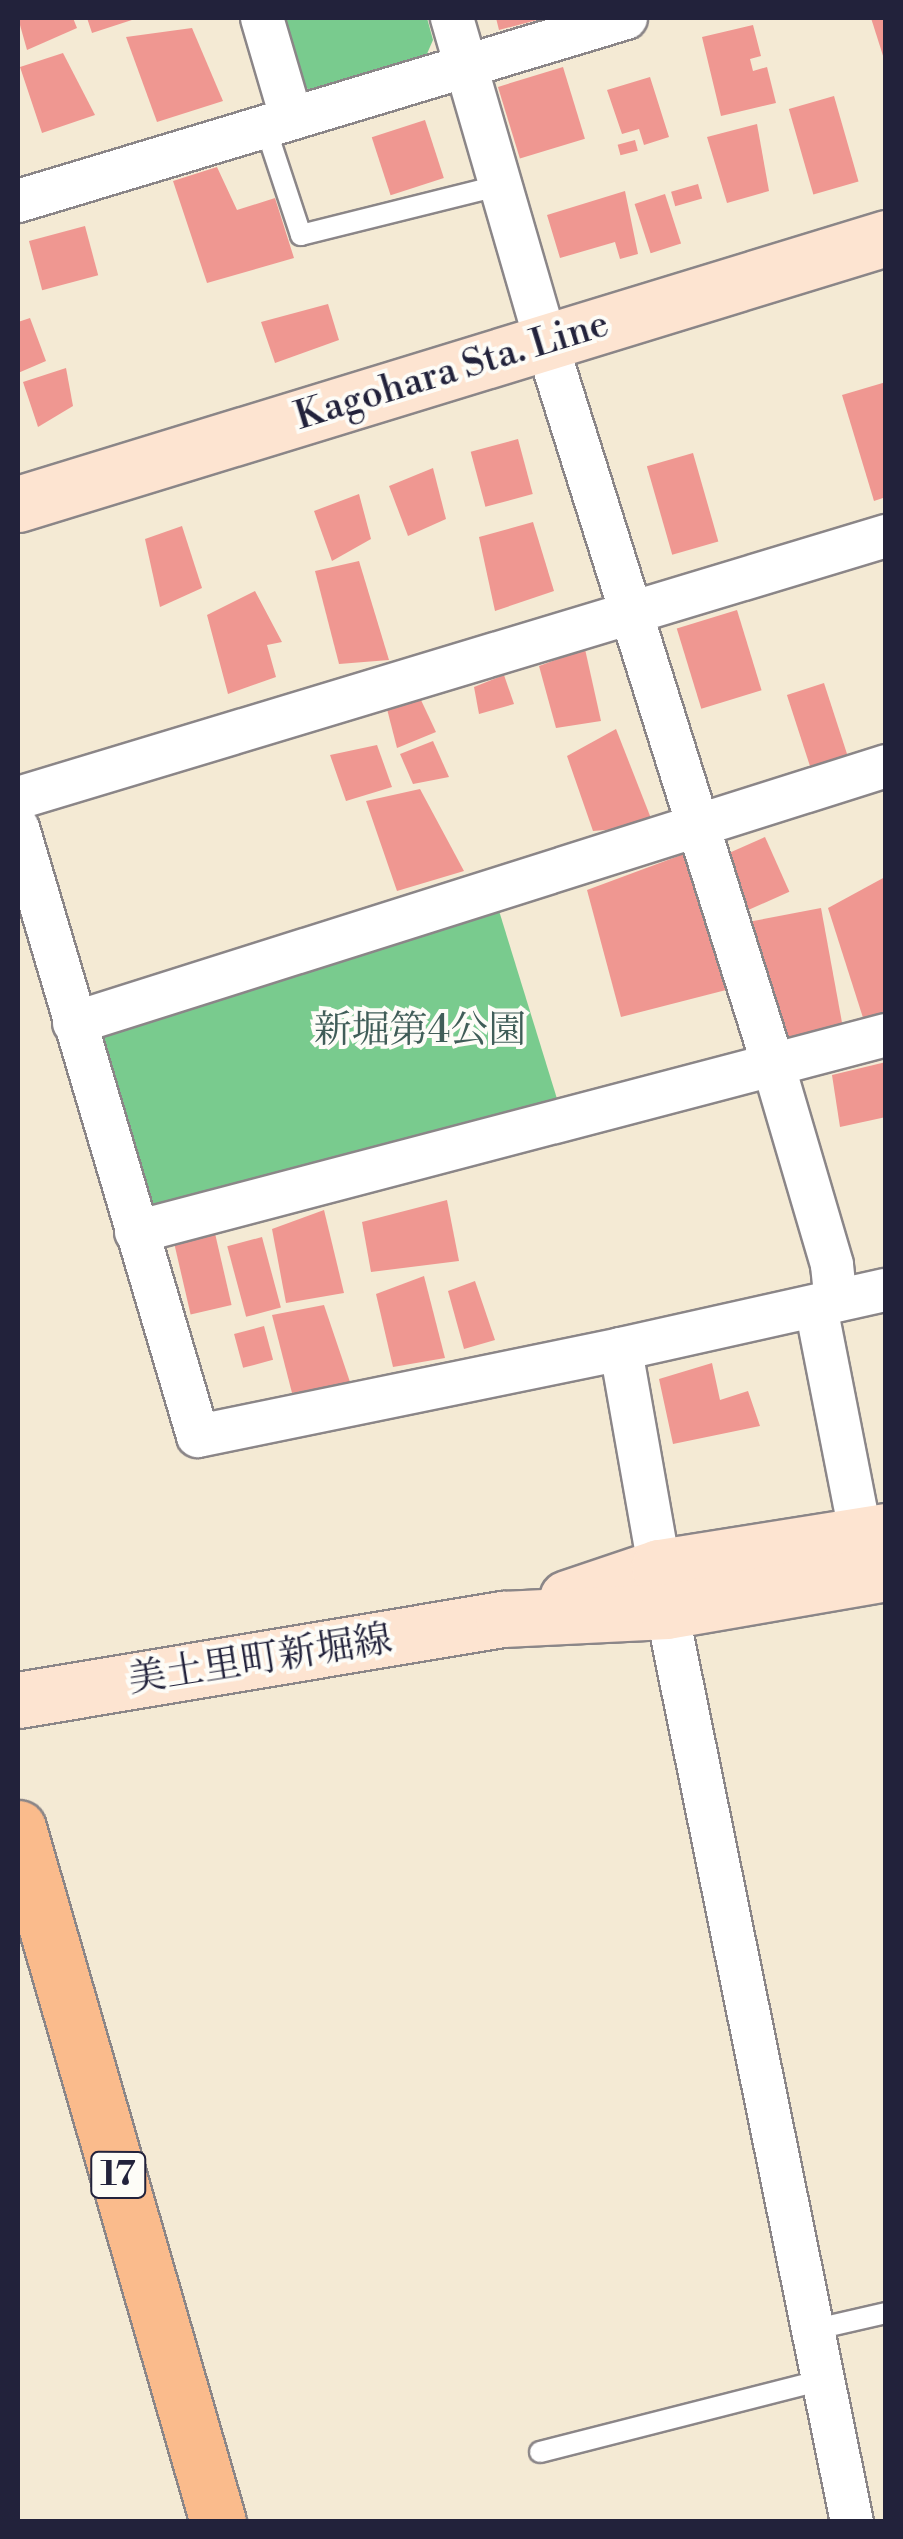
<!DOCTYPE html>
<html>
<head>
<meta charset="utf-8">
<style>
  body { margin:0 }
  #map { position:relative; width:903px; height:2539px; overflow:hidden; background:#f4ead4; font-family:"Libre Bodoni","Noto Serif JP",serif }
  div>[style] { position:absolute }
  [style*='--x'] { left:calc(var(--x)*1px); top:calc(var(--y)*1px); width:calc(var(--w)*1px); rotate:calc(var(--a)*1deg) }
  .green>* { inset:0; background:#79cb8e }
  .building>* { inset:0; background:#ef9791; transform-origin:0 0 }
  .roads { filter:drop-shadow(2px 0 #8b8688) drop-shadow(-2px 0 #8b8688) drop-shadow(0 2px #8b8688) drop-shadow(0 -2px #8b8688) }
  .lane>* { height:20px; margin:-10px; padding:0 10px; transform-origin:10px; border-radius:10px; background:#fff }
  .street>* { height:42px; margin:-21px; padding:0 21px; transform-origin:21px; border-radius:21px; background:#fff }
  .secondary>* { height:55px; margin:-27.5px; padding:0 27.5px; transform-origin:27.5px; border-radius:27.5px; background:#fde4d1 }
  .highway>* { height:55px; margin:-27.5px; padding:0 27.5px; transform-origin:27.5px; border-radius:27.5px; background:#fabb8c }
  span { translate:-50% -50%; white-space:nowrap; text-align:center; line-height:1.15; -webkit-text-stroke:8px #fdfcf7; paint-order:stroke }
  .shield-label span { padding:2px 8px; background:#fdfcf7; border:2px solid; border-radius:8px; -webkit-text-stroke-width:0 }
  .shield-label { font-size:35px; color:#22223b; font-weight:700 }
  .street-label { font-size:38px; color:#22223b }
  .park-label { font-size:38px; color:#405d58 }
  .frame { position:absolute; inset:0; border:20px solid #22223b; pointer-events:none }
</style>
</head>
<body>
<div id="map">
  <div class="green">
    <div style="clip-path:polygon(273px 18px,427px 18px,433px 40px,426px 56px,314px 92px,293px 81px)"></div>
    <div style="clip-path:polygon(496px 901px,558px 1102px,158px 1206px,141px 1196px,96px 1038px)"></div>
  </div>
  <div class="building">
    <div style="clip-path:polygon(18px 18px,73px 18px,77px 28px,27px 50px)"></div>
    <div style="clip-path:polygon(87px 18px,138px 18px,92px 33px)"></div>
    <div style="clip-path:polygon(496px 18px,541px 18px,541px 19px,499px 30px)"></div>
    <div style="clip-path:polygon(871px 18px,886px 18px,886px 62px,885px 62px)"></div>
    <div style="clip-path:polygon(753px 25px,761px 56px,750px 59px,753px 71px,767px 67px,776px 103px,721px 116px,702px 37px)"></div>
    <div style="clip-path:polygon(192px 28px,223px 101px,157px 122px,126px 37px)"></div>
    <div style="clip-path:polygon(63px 53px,95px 115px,42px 133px,20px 67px)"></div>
    <div style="left:563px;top:67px;width:75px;height:68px;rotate:73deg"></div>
    <div style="clip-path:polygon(650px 77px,669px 137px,644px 145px,639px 129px,622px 134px,607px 90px)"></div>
    <div style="left:834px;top:96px;width:89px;height:47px;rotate:74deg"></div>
    <div style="left:425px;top:120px;width:61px;height:56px;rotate:72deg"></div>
    <div style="clip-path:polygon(757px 124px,769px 191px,727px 203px,707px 137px)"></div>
    <div style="left:635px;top:140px;width:11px;height:18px;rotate:75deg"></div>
    <div style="clip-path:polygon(217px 167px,237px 210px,275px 198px,294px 258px,207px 283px,173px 181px)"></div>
    <div style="left:698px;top:184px;width:15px;height:28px;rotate:74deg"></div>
    <div style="clip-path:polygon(625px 191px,638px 254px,620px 259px,615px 242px,560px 258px,547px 215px)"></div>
    <div style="left:665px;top:194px;width:52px;height:32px;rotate:72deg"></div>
    <div style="left:85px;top:226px;width:51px;height:58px;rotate:75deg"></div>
    <div style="clip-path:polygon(328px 304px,339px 340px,275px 363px,261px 322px)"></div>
    <div style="clip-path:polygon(30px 318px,46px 361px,18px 373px,18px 322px)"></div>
    <div style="clip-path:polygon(66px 368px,73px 406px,38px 427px,23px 382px)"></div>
    <div style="clip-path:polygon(886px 382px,886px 497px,874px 501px,842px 395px)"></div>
    <div style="left:518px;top:439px;width:57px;height:49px;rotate:75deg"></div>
    <div style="left:693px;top:453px;width:92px;height:48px;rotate:74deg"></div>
    <div style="clip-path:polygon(433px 468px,446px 519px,408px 536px,389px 486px)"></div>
    <div style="clip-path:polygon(359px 494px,371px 539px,332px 561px,314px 511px)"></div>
    <div style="clip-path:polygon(533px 522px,554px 591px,495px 611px,479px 537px)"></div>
    <div style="clip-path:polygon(182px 526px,202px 588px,160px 607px,145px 539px)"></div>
    <div style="clip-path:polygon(359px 561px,389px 660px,339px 664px,315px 571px)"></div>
    <div style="clip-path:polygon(255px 591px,282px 642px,267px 645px,276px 677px,228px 694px,207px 615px)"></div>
    <div style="left:737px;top:610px;width:84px;height:63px;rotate:73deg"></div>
    <div style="clip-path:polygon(585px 649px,601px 721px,556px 728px,539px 666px)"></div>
    <div style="clip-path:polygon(504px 675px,514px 704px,479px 714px,474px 687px)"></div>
    <div style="left:824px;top:683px;width:79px;height:39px;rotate:72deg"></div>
    <div style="clip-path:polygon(420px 698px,436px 732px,397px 748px,387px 709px)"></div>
    <div style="clip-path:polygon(616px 729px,654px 826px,593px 831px,567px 756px)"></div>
    <div style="clip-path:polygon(433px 741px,449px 777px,413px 784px,400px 754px)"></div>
    <div style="clip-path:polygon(377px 745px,392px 787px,346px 801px,330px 755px)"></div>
    <div style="clip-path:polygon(420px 789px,464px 871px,397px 891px,366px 801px)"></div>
    <div style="left:765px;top:837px;width:60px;height:53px;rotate:66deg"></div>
    <div style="clip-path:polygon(684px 854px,730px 989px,621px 1017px,587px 890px)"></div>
    <div style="clip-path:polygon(885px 877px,886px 1018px,865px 1024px,828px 908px)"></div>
    <div style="clip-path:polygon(821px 908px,843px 1028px,783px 1044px,748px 922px)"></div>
    <div style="clip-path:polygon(886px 1062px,886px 1117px,840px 1127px,832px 1075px)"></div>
    <div style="clip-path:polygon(447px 1200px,459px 1261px,371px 1272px,362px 1222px)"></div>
    <div style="clip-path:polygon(324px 1210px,344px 1293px,286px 1303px,272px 1229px)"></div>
    <div style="left:214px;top:1229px;width:78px;height:42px;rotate:77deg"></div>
    <div style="left:262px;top:1237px;width:73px;height:36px;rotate:75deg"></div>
    <div style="clip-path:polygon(424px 1276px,445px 1358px,393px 1367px,376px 1294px)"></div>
    <div style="clip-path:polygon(475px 1281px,495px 1340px,464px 1349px,448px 1291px)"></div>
    <div style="clip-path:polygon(324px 1305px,350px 1382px,292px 1393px,272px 1315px)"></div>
    <div style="left:264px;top:1326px;width:35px;height:31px;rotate:75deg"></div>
    <div style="clip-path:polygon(712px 1363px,720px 1400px,748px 1391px,760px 1426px,673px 1444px,659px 1379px)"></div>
  </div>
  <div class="roads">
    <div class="lane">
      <div style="--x:264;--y:123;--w:118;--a:71.7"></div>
      <div style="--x:301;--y:235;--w:206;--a:-14"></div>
      <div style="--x:812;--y:2330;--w:76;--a:-12.9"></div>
      <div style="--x:540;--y:2452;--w:292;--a:-14.3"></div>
    </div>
    <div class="street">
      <div style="--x:262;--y:18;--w:99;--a:73.6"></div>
      <div style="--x:452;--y:18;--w:337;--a:73.8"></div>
      <div style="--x:546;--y:342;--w:757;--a:72.55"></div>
      <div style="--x:773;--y:1064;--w:209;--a:73.6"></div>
      <div style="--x:832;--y:1265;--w:36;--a:84"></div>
      <div style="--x:18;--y:201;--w:635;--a:-16.75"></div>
      <div style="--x:18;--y:798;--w:907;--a:-16.8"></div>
      <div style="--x:18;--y:828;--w:634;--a:73.51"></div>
      <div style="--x:198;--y:1436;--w:432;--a:-11.6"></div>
      <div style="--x:74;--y:1023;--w:852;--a:-17.56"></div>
      <div style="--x:136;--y:1232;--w:775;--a:-14.72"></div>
      <div style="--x:816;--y:1307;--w:260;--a:78.9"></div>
      <div style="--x:852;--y:2522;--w:930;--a:-101.48"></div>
      <div style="--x:667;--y:1611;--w:266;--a:-100"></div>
      <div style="--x:621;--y:1349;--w:271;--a:-12.6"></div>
    </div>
    <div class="secondary">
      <div style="--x:18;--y:504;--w:908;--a:-17.04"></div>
      <div style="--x:567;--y:1598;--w:97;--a:-18.6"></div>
      <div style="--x:659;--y:1567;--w:230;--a:-9"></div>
      <div style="--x:18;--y:1700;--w:492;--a:-9.5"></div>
      <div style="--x:503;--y:1619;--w:164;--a:-2.8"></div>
      <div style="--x:667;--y:1611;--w:222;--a:-9.8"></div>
    </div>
    <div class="highway">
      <div style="--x:18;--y:1828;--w:722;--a:73.92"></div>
    </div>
  </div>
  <div class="shield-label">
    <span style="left:118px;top:2175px">17</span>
  </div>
  <div class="street-label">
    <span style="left:452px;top:371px;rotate:-17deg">Kagohara Sta. Line</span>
    <span style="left:260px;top:1660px;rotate:-9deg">美土里町新堀線</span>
  </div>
  <div class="park-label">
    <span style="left:420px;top:1031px">新堀第4公園</span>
  </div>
  <div class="frame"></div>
</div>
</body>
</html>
